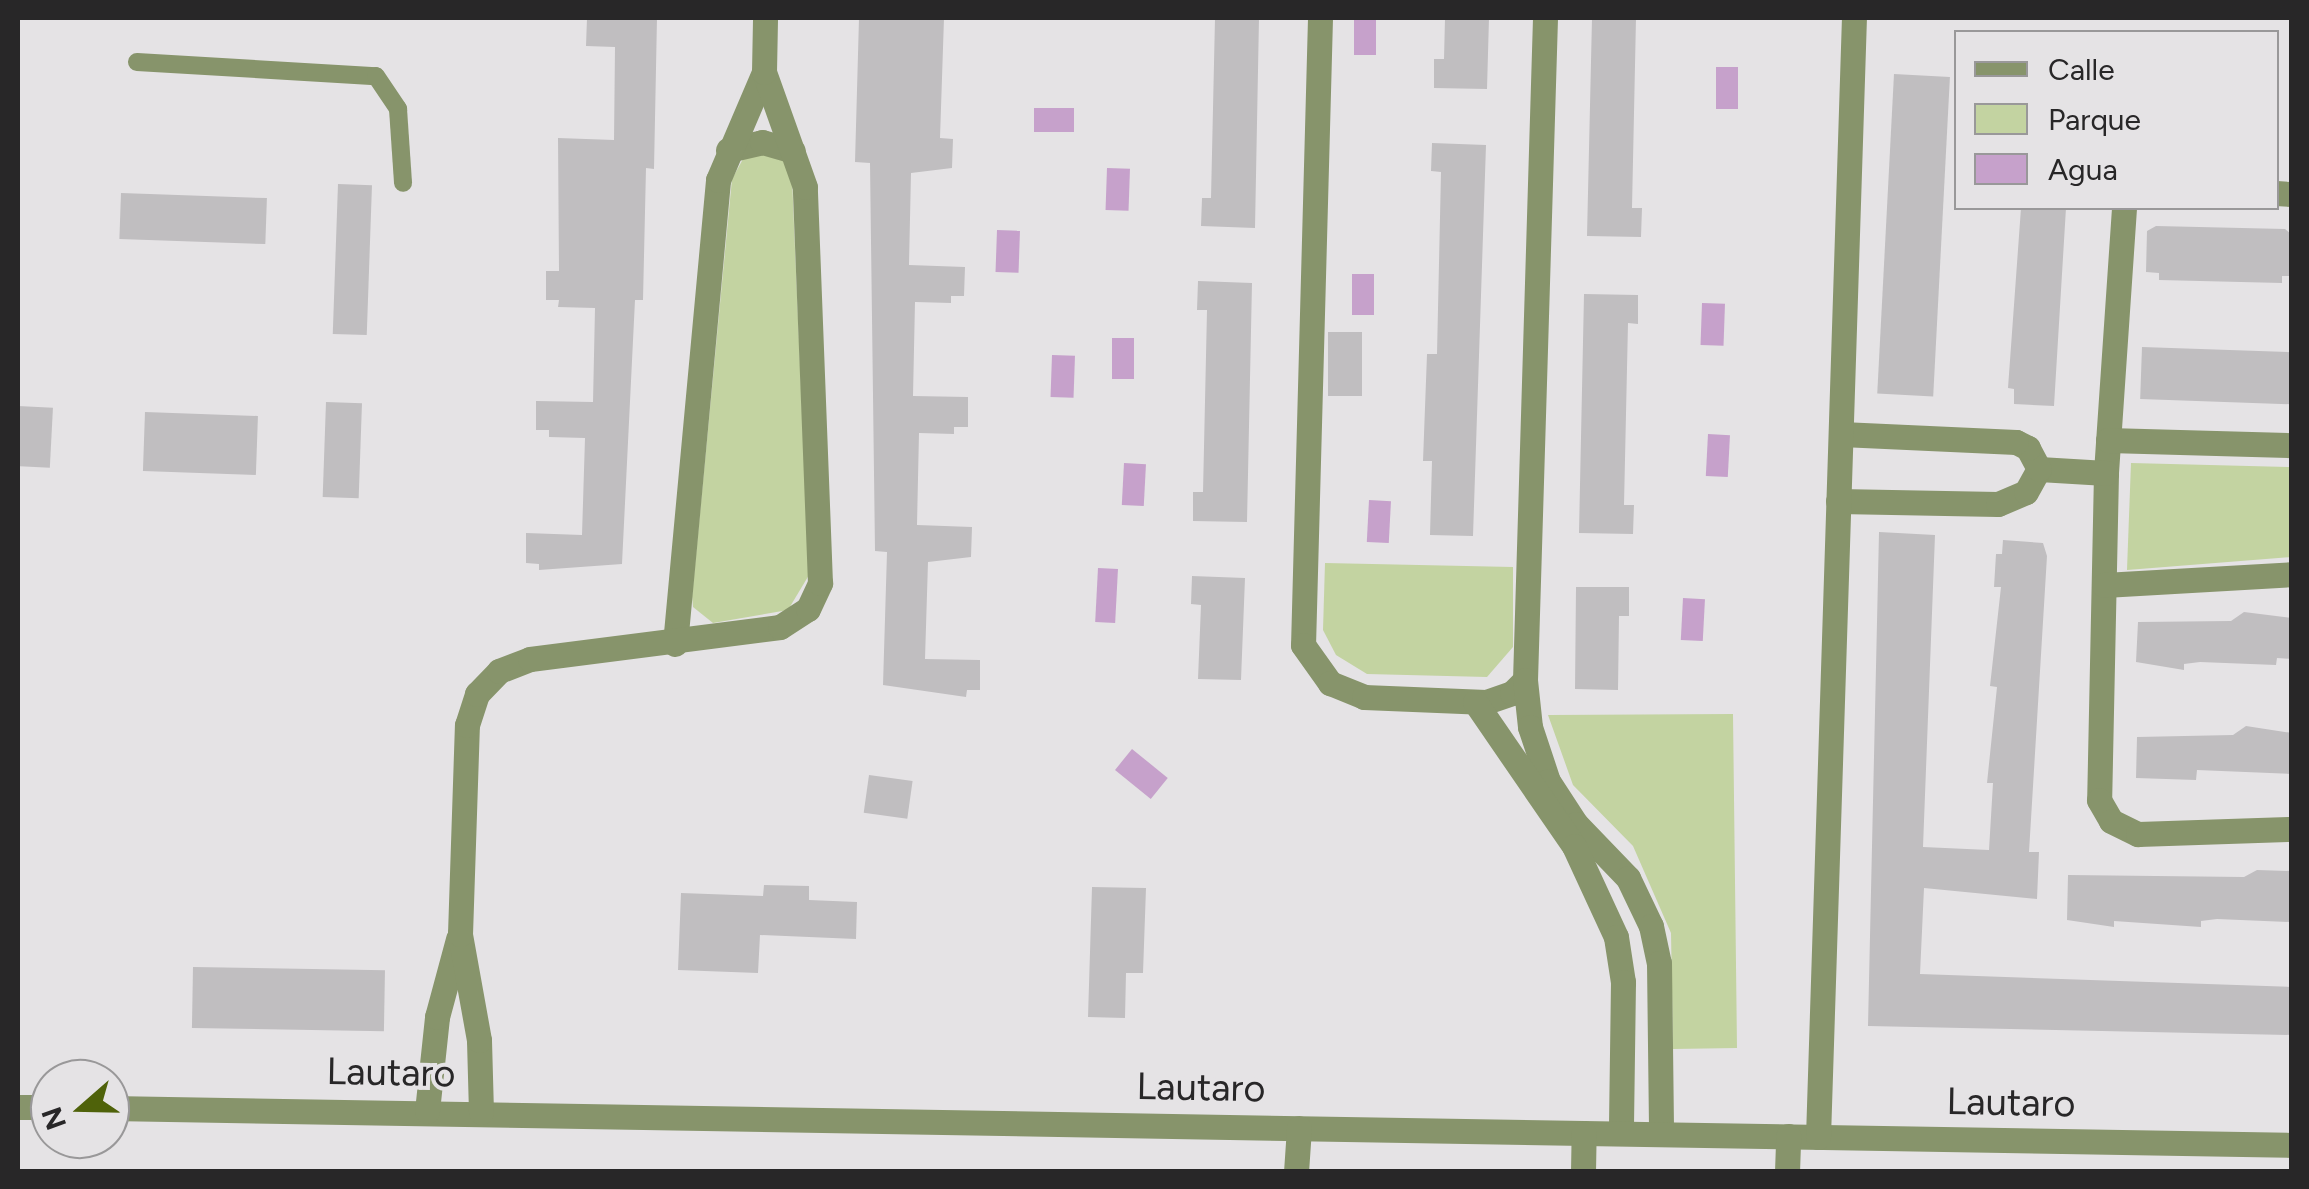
<!DOCTYPE html>
<html>
<head>
<meta charset="utf-8">
<style>
  body { margin:0 }
  #map { position:relative; width:2309px; height:1189px; overflow:hidden; background:#e5e3e5; font-family:Figtree,sans-serif }
  div>[style] { position:absolute }
  [style*='--x'] { left:calc(var(--x)*1px); top:calc(var(--y)*1px); width:calc(var(--w)*1px); rotate:calc(var(--a)*1deg) }
  .green>* { inset:0; background:#c3d3a1 }
  .water>* { inset:0; background:#c6a1cb; transform-origin:0 0 }
  .building>* { inset:0; background:#c0bec0; transform-origin:0 0 }
  .service>* { height:18px; margin:-9px; padding:0 9px; transform-origin:9px; border-radius:9px; background:#87946b }
  .minor>* { height:25px; margin:-12.5px; padding:0 12.5px; transform-origin:12.5px; border-radius:12.5px; background:#87946b }
  span { translate:-50% -50%; white-space:nowrap; text-align:center; line-height:1.15; -webkit-text-stroke:8px #e5e3e5; paint-order:stroke }
  .street-label { font-size:38px; color:#282728 }
  .frame { position:absolute; inset:0; border:20px solid #282728; pointer-events:none }
  .legend { position:absolute; left:1954px; top:30px; width:325px; height:180px; box-sizing:border-box; background:#e5e3e5; border:2px solid #999899; margin:0; padding:12px 18px; list-style:none; font-size:30px; color:#282728 }
  .legend li { display:flex; align-items:center; gap:20px; height:50px }
  .legend b { width:50px; border:2px solid #999899 }
  .north { position:absolute; left:30px; top:1059px; width:100px; height:100px; box-sizing:border-box; background:#e5e3e5; border:2px solid #999899; border-radius:50%; rotate:250deg; font-size:28px; font-weight:700; line-height:40px; text-align:center; color:#282728 }
  .north::after { content:''; display:block; margin:auto; width:35px; height:45px; background:#4f620a; clip-path:polygon(50% 0,100% 100%,50% 72%,0 100%) }
</style>
</head>
<body>
<div id="map">
  <div class="green">
    <div style="clip-path:polygon(765px 152px,782px 159px,792px 178px,809px 575px,788px 610px,713px 623px,693px 607px,692px 596px,732px 179px,743px 159px)"></div>
    <div style="clip-path:polygon(2131px 463px,2291px 467px,2291px 557px,2127px 570px)"></div>
    <div style="clip-path:polygon(1325px 563px,1513px 567px,1513px 647px,1487px 677px,1367px 674px,1336px 655px,1323px 630px)"></div>
    <div style="clip-path:polygon(1733px 714px,1737px 1048px,1673px 1049px,1671px 933px,1633px 846px,1573px 785px,1548px 715px)"></div>
  </div>
  <div class="water">
    <div style="left:1354px;top:18px;width:22px;height:37px"></div>
    <div style="left:1716px;top:67px;width:22px;height:42px"></div>
    <div style="left:1034px;top:108px;width:40px;height:24px"></div>
    <div style="left:1107px;top:168px;width:23px;height:42px;rotate:2deg"></div>
    <div style="left:997px;top:230px;width:23px;height:42px;rotate:2deg"></div>
    <div style="left:1352px;top:274px;width:22px;height:41px"></div>
    <div style="left:1702px;top:303px;width:23px;height:42px;rotate:2deg"></div>
    <div style="left:1112px;top:338px;width:22px;height:41px"></div>
    <div style="left:1052px;top:355px;width:23px;height:42px;rotate:2deg"></div>
    <div style="left:1708px;top:434px;width:22px;height:42px;rotate:3deg"></div>
    <div style="left:1124px;top:463px;width:22px;height:42px;rotate:3deg"></div>
    <div style="left:1369px;top:500px;width:22px;height:42px;rotate:3deg"></div>
    <div style="left:1098px;top:568px;width:20px;height:54px;rotate:3deg"></div>
    <div style="left:1683px;top:598px;width:22px;height:42px;rotate:3deg"></div>
    <div style="left:1132px;top:749px;width:46px;height:27px;rotate:39deg"></div>
  </div>
  <div class="building">
    <div style="clip-path:polygon(587px 18px,657px 18px,654px 169px,646px 168px,643px 300px,635px 300px,622px 564px,539px 570px,539px 564px,526px 563px,526px 533px,582px 535px,585px 438px,549px 437px,549px 430px,536px 430px,536px 401px,593px 402px,595px 308px,558px 307px,559px 300px,546px 300px,546px 271px,559px 271px,558px 138px,614px 140px,615px 47px,586px 46px)"></div>
    <div style="clip-path:polygon(859px 18px,944px 18px,940px 138px,953px 139px,952px 168px,911px 173px,909px 265px,965px 267px,964px 296px,951px 296px,951px 303px,915px 302px,913px 396px,968px 397px,968px 427px,954px 427px,954px 434px,919px 433px,917px 525px,972px 527px,971px 557px,928px 562px,925px 659px,980px 660px,980px 690px,967px 690px,966px 697px,883px 685px,887px 552px,875px 551px,870px 163px,855px 162px)"></div>
    <div style="clip-path:polygon(1215px 18px,1259px 18px,1255px 228px,1201px 226px,1202px 198px,1211px 198px)"></div>
    <div style="clip-path:polygon(1445px 18px,1489px 18px,1487px 89px,1434px 88px,1434px 59px,1444px 59px)"></div>
    <div style="clip-path:polygon(1592px 18px,1636px 18px,1632px 208px,1642px 208px,1641px 237px,1587px 236px)"></div>
    <div style="left:1894px;top:74px;width:56px;height:320px;rotate:3deg"></div>
    <div style="clip-path:polygon(1432px 143px,1486px 145px,1473px 536px,1430px 535px,1432px 461px,1423px 461px,1427px 354px,1437px 354px,1441px 172px,1431px 171px)"></div>
    <div style="left:338px;top:184px;width:34px;height:150px;rotate:2deg"></div>
    <div style="left:121px;top:193px;width:146px;height:46px;rotate:2deg"></div>
    <div style="clip-path:polygon(2021px 208px,2066px 208px,2054px 406px,2014px 404px,2014px 389px,2008px 388px)"></div>
    <div style="clip-path:polygon(2156px 226px,2285px 229px,2292px 235px,2292px 276px,2282px 276px,2282px 283px,2159px 280px,2159px 273px,2146px 272px,2147px 231px)"></div>
    <div style="clip-path:polygon(1198px 281px,1252px 283px,1247px 522px,1193px 521px,1193px 492px,1203px 492px,1207px 310px,1197px 310px)"></div>
    <div style="clip-path:polygon(1584px 294px,1638px 295px,1638px 324px,1628px 323px,1624px 505px,1634px 505px,1633px 534px,1579px 533px)"></div>
    <div style="left:1328px;top:332px;width:34px;height:64px"></div>
    <div style="left:2142px;top:347px;width:150px;height:52px;rotate:2deg"></div>
    <div style="left:326px;top:402px;width:36px;height:95px;rotate:2deg"></div>
    <div style="left:18px;top:406px;width:35px;height:60px;rotate:3deg"></div>
    <div style="left:145px;top:412px;width:113px;height:59px;rotate:2deg"></div>
    <div style="clip-path:polygon(1879px 532px,1935px 535px,1923px 847px,1989px 850px,1993px 783px,1987px 783px,1997px 687px,1990px 686px,2001px 587px,1994px 587px,1996px 554px,2002px 554px,2003px 540px,2043px 543px,2047px 556px,2029px 852px,2039px 852px,2037px 899px,1924px 888px,1920px 974px,2292px 987px,2292px 1035px,1868px 1026px)"></div>
    <div style="clip-path:polygon(1192px 576px,1245px 578px,1241px 680px,1198px 679px,1201px 605px,1191px 604px)"></div>
    <div style="clip-path:polygon(1576px 587px,1629px 587px,1629px 616px,1619px 616px,1618px 690px,1575px 689px)"></div>
    <div style="clip-path:polygon(2244px 612px,2292px 618px,2292px 659px,2277px 658px,2276px 665px,2200px 662px,2184px 664px,2184px 670px,2136px 662px,2138px 622px,2231px 621px)"></div>
    <div style="clip-path:polygon(2246px 726px,2292px 733px,2292px 774px,2197px 770px,2196px 780px,2136px 778px,2137px 737px,2233px 735px)"></div>
    <div style="left:869px;top:775px;width:44px;height:38px;rotate:8deg"></div>
    <div style="clip-path:polygon(2257px 870px,2292px 871px,2290px 922px,2217px 919px,2201px 921px,2201px 927px,2114px 921px,2114px 927px,2067px 920px,2068px 875px,2244px 877px)"></div>
    <div style="clip-path:polygon(764px 885px,809px 886px,809px 900px,857px 902px,856px 939px,760px 935px,758px 973px,678px 970px,681px 893px,763px 896px)"></div>
    <div style="clip-path:polygon(1092px 887px,1146px 888px,1143px 973px,1126px 973px,1125px 1018px,1088px 1017px)"></div>
    <div style="left:193px;top:967px;width:192px;height:61px;rotate:1deg"></div>
  </div>
  <div class="service">
    <div style="--x:137;--y:62;--w:239;--a:3.4"></div>
    <div style="--x:376;--y:76;--w:40;--a:56"></div>
    <div style="--x:398;--y:109;--w:74;--a:86.1"></div>
  </div>
  <div class="minor">
    <div style="--x:1320;--y:18;--w:627;--a:91.55"></div>
    <div style="--x:1303;--y:645;--w:47;--a:54.6"></div>
    <div style="--x:1330;--y:683;--w:37;--a:22"></div>
    <div style="--x:1364;--y:697;--w:122;--a:2.3"></div>
    <div style="--x:1486;--y:702;--w:28;--a:-19"></div>
    <div style="--x:1512;--y:693;--w:18;--a:-45"></div>
    <div style="--x:1545;--y:18;--w:662;--a:91.73"></div>
    <div style="--x:1525;--y:680;--w:47;--a:83.9"></div>
    <div style="--x:1530;--y:727;--w:57;--a:71.6"></div>
    <div style="--x:1548;--y:781;--w:51;--a:56.9"></div>
    <div style="--x:1576;--y:824;--w:75;--a:46.1"></div>
    <div style="--x:1628;--y:878;--w:53;--a:64.4"></div>
    <div style="--x:1651;--y:926;--w:38;--a:78"></div>
    <div style="--x:1659;--y:963;--w:171;--a:89.3"></div>
    <div style="--x:728;--y:150;--w:35;--a:-13"></div>
    <div style="--x:762;--y:142;--w:32;--a:16"></div>
    <div style="--x:2276;--y:193;--w:16;--a:4"></div>
    <div style="--x:2124;--y:208;--w:266;--a:93.9"></div>
    <div style="--x:2106;--y:473;--w:327;--a:91.2"></div>
    <div style="--x:2099;--y:800;--w:24;--a:60"></div>
    <div style="--x:2111;--y:821;--w:30;--a:26"></div>
    <div style="--x:2138;--y:834;--w:154;--a:-1.9"></div>
    <div style="--x:2108;--y:440;--w:184;--a:1.6"></div>
    <div style="--x:2039;--y:469;--w:67;--a:3.4"></div>
    <div style="--x:1838;--y:501;--w:160;--a:1.1"></div>
    <div style="--x:1998;--y:504;--w:30;--a:-23"></div>
    <div style="--x:2026;--y:492;--w:26;--a:-61"></div>
    <div style="--x:2039;--y:469;--w:24;--a:-118"></div>
    <div style="--x:2028;--y:448;--w:13;--a:-153"></div>
    <div style="--x:2016;--y:442;--w:175;--a:-177.4"></div>
    <div style="--x:2104;--y:585;--w:188;--a:-3.3"></div>
    <div style="--x:675;--y:644;--w:466;--a:-84.7"></div>
    <div style="--x:718;--y:180;--w:117;--a:-66.9"></div>
    <div style="--x:1475;--y:702;--w:175;--a:55.5"></div>
    <div style="--x:1574;--y:846;--w:100;--a:65.2"></div>
    <div style="--x:1616;--y:937;--w:46;--a:81.2"></div>
    <div style="--x:1623;--y:982;--w:151;--a:90.8"></div>
    <div style="--x:18;--y:1107;--w:32;--a:0"></div>
    <div style="--x:110;--y:1108;--w:2182;--a:0.97"></div>
    <div style="--x:427;--y:1111;--w:95;--a:-83.9"></div>
    <div style="--x:437;--y:1017;--w:81;--a:-74.9"></div>
    <div style="--x:481;--y:1112;--w:72;--a:-91.6"></div>
    <div style="--x:479;--y:1040;--w:108;--a:-100.2"></div>
    <div style="--x:460;--y:934;--w:209;--a:-88.1"></div>
    <div style="--x:467;--y:725;--w:33;--a:-72"></div>
    <div style="--x:477;--y:694;--w:32;--a:-46"></div>
    <div style="--x:499;--y:671;--w:33;--a:-21"></div>
    <div style="--x:530;--y:659;--w:252;--a:-7.3"></div>
    <div style="--x:780;--y:627;--w:33;--a:-33"></div>
    <div style="--x:808;--y:609;--w:29;--a:-65"></div>
    <div style="--x:820;--y:583;--w:396;--a:-92.2"></div>
    <div style="--x:805;--y:187;--w:122;--a:-109.6"></div>
    <div style="--x:764;--y:72;--w:54;--a:-88.9"></div>
    <div style="--x:1818;--y:1137;--w:1120;--a:-88.16"></div>
    <div style="--x:1296;--y:1172;--w:44;--a:-86.1"></div>
    <div style="--x:1583;--y:1172;--w:39;--a:-89"></div>
    <div style="--x:1787;--y:1172;--w:36;--a:-88"></div>
  </div>
  <div class="street-label">
    <span style="left:391px;top:1073px;rotate:1deg">Lautaro</span>
    <span style="left:1201px;top:1088px;rotate:1deg">Lautaro</span>
    <span style="left:2011px;top:1103px;rotate:1deg">Lautaro</span>
  </div>
  <div class="frame"></div>
  <ul class="legend">
  <li><b style="height:12px;background:#87946b"></b>Calle</li>
  <li><b style="height:28px;background:#c3d3a1"></b>Parque</li>
  <li><b style="height:28px;background:#c6a1cb"></b>Agua</li>
  </ul>
  <div class="north">N</div>
</div>
</body>
</html>
